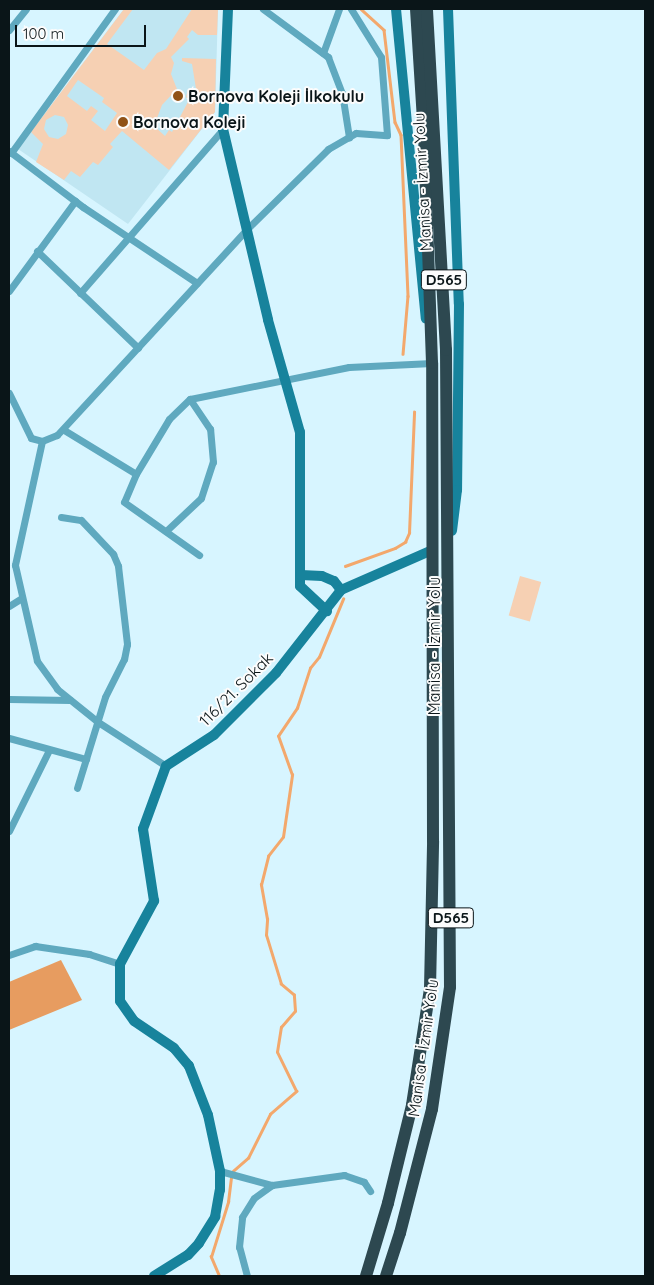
<!DOCTYPE html>
<html>
<head>
<meta charset="utf-8">
<style>
  body { margin:0 }
  #map { position:relative; width:654px; height:1285px; overflow:hidden; background:#d7f5ff; font-family:Quicksand,sans-serif }
  div>[style] { position:absolute }
  [style*='--x'] { left:calc(var(--x)*1px); top:calc(var(--y)*1px); width:calc(var(--w)*1px); rotate:calc(var(--a)*1deg) }
  .built>* { inset:0; background:#c0e6f2 }
  .green>* { inset:0; background:#f6d0b3; transform-origin:0 0 }
  .forest>* { inset:0; background:#e79c60 }
  .stream>* { height:2.5px; margin:-1.25px; padding:0 1.25px; transform-origin:1.25px; border-radius:1.25px; background:#f3a86c }
  .street>* { height:7px; margin:-3.5px; padding:0 3.5px; transform-origin:3.5px; border-radius:3.5px; background:#5fa9bf }
  .secondary>* { height:10px; margin:-5px; padding:0 5px; transform-origin:5px; border-radius:5px; background:#17839c }
  .highway>* { height:12px; margin:-6px; padding:0 6px; transform-origin:6px; border-radius:6px; background:#2d4850 }
  .dots>* { width:14px; height:14px; translate:-50% -50%; box-sizing:border-box; border:2px solid #fcfcfc; border-radius:50% }
  span { translate:-50% -50%; white-space:nowrap; text-align:center; line-height:1.15; -webkit-text-stroke:4px #fcfcfc; paint-order:stroke }
  .shield-label span { padding:1px 4px; background:#fcfcfc; border:1px solid; border-radius:4px; -webkit-text-stroke-width:0 }
  .shield-label { font-size:15px; color:#0a1518; font-weight:700 }
  .poi-label { font-size:16px; color:#0a1518; font-weight:700 }
  .left { translate:0 -50%; text-align:left }
  .street-label { font-size:16px; color:#0a1518 }
  .frame { position:absolute; inset:0; border:10px solid #0a1518; pointer-events:none }
  .scale { position:absolute; left:15px; top:25px; width:131px; height:22px; box-sizing:border-box; border:2px solid #0a1518; border-top:0; padding-left:6px; font-size:15px; line-height:18px; white-space:nowrap; color:#0a1518; -webkit-text-stroke:4px #fcfcfc; paint-order:stroke }
</style>
</head>
<body>
<div id="map">
  <div class="built">
    <div style="clip-path:polygon(124px 9px,218px 9px,215px 112px,128px 224px,18px 149px)"></div>
  </div>
  <div class="green">
    <div style="clip-path:polygon(evenodd,124px 9px,133px 9px,107px 44px,144px 70px,157px 53px,166px 49px,192px 9px,218px 9px,217px 35px,198px 35px,192px 30px,187px 37px,189px 39px,171px 57px,174px 63px,171px 74px,177px 89px,162px 105px,154px 126px,165px 136px,169px 130px,172px 132px,189px 100px,186px 97px,188px 90px,196px 89px,192px 64px,182px 61px,182px 58px,216px 59px,215px 112px,169px 170px,122px 131px,110px 144px,113px 147px,98px 165px,93px 162px,80px 177px,71px 171px,64px 180px,36px 162px,43px 144px,31px 132px,124px 9px,78px 80px,104px 98px,102px 102px,117px 113px,105px 131px,91px 120px,98px 111px,91px 106px,87px 111px,67px 96px,78px 80px,124px 9px,55px 115px,64px 117px,68px 125px,66px 134px,58px 139px,49px 137px,44px 129px,46px 120px,55px 115px)"></div>
    <div style="left:520px;top:576px;width:22px;height:41px;rotate:16deg"></div>
  </div>
  <div class="forest">
    <div style="clip-path:polygon(61px 960px,82px 1000px,9px 1030px,9px 982px)"></div>
  </div>
  <div class="stream">
    <div style="--x:361;--y:9;--w:31;--a:42"></div>
    <div style="--x:384;--y:30;--w:93;--a:83.2"></div>
    <div style="--x:395;--y:122;--w:14;--a:65"></div>
    <div style="--x:401;--y:135;--w:161;--a:87.5"></div>
    <div style="--x:408;--y:296;--w:58;--a:94.9"></div>
    <div style="--x:345;--y:566;--w:53;--a:-19.8"></div>
    <div style="--x:395;--y:548;--w:12;--a:-31"></div>
    <div style="--x:405;--y:542;--w:10;--a:-66"></div>
    <div style="--x:409;--y:533;--w:121;--a:-87.6"></div>
    <div style="--x:233;--y:1171;--w:20;--a:-41"></div>
    <div style="--x:248;--y:1158;--w:49;--a:-63.4"></div>
    <div style="--x:270;--y:1114;--w:35;--a:-41"></div>
    <div style="--x:296;--y:1091;--w:43;--a:-116"></div>
    <div style="--x:277;--y:1052;--w:25;--a:-81"></div>
    <div style="--x:281;--y:1027;--w:21;--a:-49"></div>
    <div style="--x:295;--y:1011;--w:16;--a:-94"></div>
    <div style="--x:294;--y:995;--w:17;--a:-140"></div>
    <div style="--x:281;--y:984;--w:51;--a:-107"></div>
    <div style="--x:266;--y:935;--w:16;--a:-86"></div>
    <div style="--x:267;--y:919;--w:35;--a:-100"></div>
    <div style="--x:261;--y:885;--w:30;--a:-76"></div>
    <div style="--x:268;--y:856;--w:24;--a:-52"></div>
    <div style="--x:283;--y:837;--w:63;--a:-81.7"></div>
    <div style="--x:292;--y:775;--w:41;--a:-109.7"></div>
    <div style="--x:278;--y:736;--w:34;--a:-56"></div>
    <div style="--x:297;--y:708;--w:42;--a:-72"></div>
    <div style="--x:310;--y:668;--w:14;--a:-51"></div>
    <div style="--x:319;--y:657;--w:63;--a:-67.5"></div>
    <div style="--x:219;--y:1276;--w:21;--a:-113"></div>
    <div style="--x:211;--y:1257;--w:58;--a:-72.8"></div>
    <div style="--x:228;--y:1202;--w:26;--a:-83"></div>
  </div>
  <div class="street">
    <div style="--x:263;--y:9;--w:81;--a:36.4"></div>
    <div style="--x:328;--y:57;--w:39;--a:69"></div>
    <div style="--x:342;--y:93;--w:45;--a:81"></div>
    <div style="--x:9;--y:30;--w:27;--a:-51"></div>
    <div style="--x:323;--y:53;--w:47;--a:-70"></div>
    <div style="--x:9;--y:151;--w:93;--a:37.1"></div>
    <div style="--x:83;--y:207;--w:137;--a:33.7"></div>
    <div style="--x:11;--y:153;--w:178;--a:-54.2"></div>
    <div style="--x:37;--y:251;--w:140;--a:43.8"></div>
    <div style="--x:9;--y:291;--w:112;--a:-53.7"></div>
    <div style="--x:80;--y:293;--w:218;--a:-48.9"></div>
    <div style="--x:9;--y:393;--w:50;--a:63.9"></div>
    <div style="--x:31;--y:438;--w:11;--a:15"></div>
    <div style="--x:42;--y:441;--w:16;--a:-22"></div>
    <div style="--x:57;--y:435;--w:280;--a:-47.3"></div>
    <div style="--x:247;--y:229;--w:114;--a:-44.6"></div>
    <div style="--x:328;--y:149;--w:32;--a:-30"></div>
    <div style="--x:356;--y:133;--w:31;--a:4"></div>
    <div style="--x:387;--y:135;--w:78;--a:-94.4"></div>
    <div style="--x:381;--y:57;--w:57;--a:-122"></div>
    <div style="--x:64;--y:430;--w:84;--a:31.4"></div>
    <div style="--x:136;--y:474;--w:64;--a:-59"></div>
    <div style="--x:169;--y:419;--w:29;--a:-44"></div>
    <div style="--x:190;--y:399;--w:162;--a:-11.4"></div>
    <div style="--x:349;--y:367;--w:83;--a:-2.8"></div>
    <div style="--x:42;--y:441;--w:127;--a:102.3"></div>
    <div style="--x:15;--y:565;--w:98;--a:77.1"></div>
    <div style="--x:37;--y:661;--w:34;--a:54"></div>
    <div style="--x:57;--y:689;--w:53;--a:38.8"></div>
    <div style="--x:98;--y:722;--w:81;--a:32.9"></div>
    <div style="--x:136;--y:474;--w:30;--a:113"></div>
    <div style="--x:124;--y:502;--w:92;--a:35.2"></div>
    <div style="--x:61;--y:517;--w:20;--a:9"></div>
    <div style="--x:81;--y:520;--w:47;--a:46.7"></div>
    <div style="--x:113;--y:554;--w:13;--a:67"></div>
    <div style="--x:118;--y:566;--w:79;--a:83.4"></div>
    <div style="--x:127;--y:644;--w:15;--a:101"></div>
    <div style="--x:124;--y:659;--w:42;--a:116.6"></div>
    <div style="--x:105;--y:697;--w:95;--a:107.1"></div>
    <div style="--x:166;--y:531;--w:48;--a:-43.3"></div>
    <div style="--x:201;--y:498;--w:38;--a:-72"></div>
    <div style="--x:213;--y:462;--w:33;--a:-95"></div>
    <div style="--x:210;--y:429;--w:36;--a:-124"></div>
    <div style="--x:9;--y:606;--w:15;--a:-32"></div>
    <div style="--x:9;--y:699;--w:61;--a:0.9"></div>
    <div style="--x:9;--y:738;--w:80;--a:15.3"></div>
    <div style="--x:9;--y:831;--w:90;--a:-63.7"></div>
    <div style="--x:9;--y:955;--w:28;--a:-19"></div>
    <div style="--x:35;--y:946;--w:55;--a:8.4"></div>
    <div style="--x:89;--y:954;--w:33;--a:18"></div>
    <div style="--x:220;--y:1171;--w:54;--a:15.1"></div>
    <div style="--x:272;--y:1185;--w:73;--a:-7.9"></div>
    <div style="--x:344;--y:1175;--w:21;--a:19"></div>
    <div style="--x:364;--y:1182;--w:11;--a:56"></div>
    <div style="--x:247;--y:1276;--w:30;--a:-105"></div>
    <div style="--x:239;--y:1247;--w:30;--a:-84"></div>
    <div style="--x:242;--y:1217;--w:22;--a:-58"></div>
    <div style="--x:254;--y:1198;--w:22;--a:-36"></div>
  </div>
  <div class="secondary">
    <div style="--x:228;--y:9;--w:120;--a:92.4"></div>
    <div style="--x:223;--y:129;--w:196;--a:76.7"></div>
    <div style="--x:268;--y:320;--w:116;--a:74.1"></div>
    <div style="--x:300;--y:432;--w:154;--a:90"></div>
    <div style="--x:300;--y:586;--w:37;--a:43"></div>
    <div style="--x:396;--y:9;--w:311;--a:84.5"></div>
    <div style="--x:448;--y:9;--w:295;--a:87.9"></div>
    <div style="--x:459;--y:304;--w:186;--a:90.6"></div>
    <div style="--x:457;--y:490;--w:41;--a:97"></div>
    <div style="--x:301;--y:575;--w:21;--a:3"></div>
    <div style="--x:322;--y:576;--w:13;--a:23"></div>
    <div style="--x:334;--y:581;--w:11;--a:52"></div>
    <div style="--x:154;--y:1276;--w:40;--a:-32"></div>
    <div style="--x:188;--y:1255;--w:16;--a:-47"></div>
    <div style="--x:199;--y:1243;--w:31;--a:-58"></div>
    <div style="--x:215;--y:1217;--w:27;--a:-80"></div>
    <div style="--x:220;--y:1190;--w:19;--a:-90"></div>
    <div style="--x:220;--y:1171;--w:57;--a:-102.1"></div>
    <div style="--x:208;--y:1115;--w:53;--a:-111.2"></div>
    <div style="--x:189;--y:1066;--w:23;--a:-130"></div>
    <div style="--x:174;--y:1048;--w:48;--a:-146"></div>
    <div style="--x:134;--y:1021;--w:24;--a:-125"></div>
    <div style="--x:120;--y:1001;--w:37;--a:-90"></div>
    <div style="--x:120;--y:964;--w:72;--a:-61.6"></div>
    <div style="--x:154;--y:901;--w:73;--a:-98.7"></div>
    <div style="--x:143;--y:829;--w:67;--a:-69.9"></div>
    <div style="--x:166;--y:766;--w:57;--a:-32.9"></div>
    <div style="--x:214;--y:735;--w:88;--a:-45"></div>
    <div style="--x:276;--y:673;--w:105;--a:-51.9"></div>
    <div style="--x:341;--y:590;--w:99;--a:-23.7"></div>
  </div>
  <div class="highway">
    <div style="--x:366;--y:1276;--w:76;--a:-73.2"></div>
    <div style="--x:388;--y:1203;--w:101;--a:-76.2"></div>
    <div style="--x:412;--y:1105;--w:117;--a:-81.2"></div>
    <div style="--x:430;--y:989;--w:148;--a:-88.8"></div>
    <div style="--x:433;--y:841;--w:478;--a:-90.1"></div>
    <div style="--x:432;--y:363;--w:227;--a:-92"></div>
    <div style="--x:424;--y:136;--w:127;--a:-93.6"></div>
    <div style="--x:386;--y:1276;--w:45;--a:-72"></div>
    <div style="--x:400;--y:1233;--w:128;--a:-75.5"></div>
    <div style="--x:432;--y:1109;--w:123;--a:-81.6"></div>
    <div style="--x:450;--y:987;--w:637;--a:-90.36"></div>
    <div style="--x:446;--y:350;--w:342;--a:-93.2"></div>
  </div>
  <div class="dots">
    <div style="left:178px;top:96px;background:#905217"></div>
    <div style="left:123px;top:122px;background:#905217"></div>
  </div>
  <div class="shield-label">
    <span style="left:444px;top:280px">D565</span>
    <span style="left:451px;top:918px">D565</span>
  </div>
  <div class="poi-label">
    <span class="left" style="left:188px;top:96px">Bornova Koleji İlkokulu</span>
    <span class="left" style="left:133px;top:122px">Bornova Koleji</span>
  </div>
  <div class="street-label">
    <span style="left:422px;top:182px;rotate:-93deg">Manisa - İzmir Yolu</span>
    <span style="left:434px;top:646px;rotate:-90deg">Manisa - İzmir Yolu</span>
    <span style="left:236px;top:689px;rotate:-45deg">116/21. Sokak</span>
    <span style="left:423px;top:1048px;rotate:-82deg">Manisa - İzmir Yolu</span>
  </div>
  <div class="frame"></div>
  <div class="scale">100 m</div>
</div>
</body>
</html>
